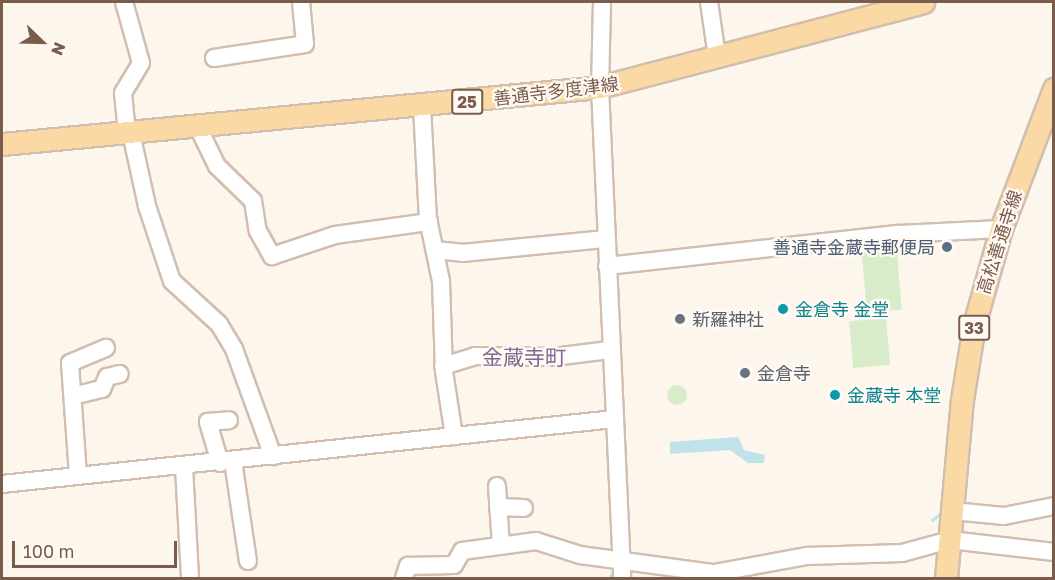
<!DOCTYPE html>
<html>
<head>
<meta charset="utf-8">
<style>
  body { margin:0 }
  #map { position:relative; width:1055px; height:580px; overflow:hidden; background:#fdf6ec; font-family:"Golos Text","Noto Sans JP",sans-serif }
  div>[style] { position:absolute }
  [style*='--x'] { left:calc(var(--x)*1px); top:calc(var(--y)*1px); width:calc(var(--w)*1px); rotate:calc(var(--a)*1deg) }
  .green>* { inset:0; background:#d8ecc9; transform-origin:0 0 }
  .round { border-radius:50% }
  .water>* { inset:0; background:#bfe3e8 }
  .stream>* { height:3px; margin:-1.5px; padding:0 1.5px; transform-origin:1.5px; border-radius:1.5px; background:#bfe3e8 }
  .roads { filter:drop-shadow(2px 0 #d1beb0) drop-shadow(-2px 0 #d1beb0) drop-shadow(0 2px #d1beb0) drop-shadow(0 -2px #d1beb0) }
  .minor>* { height:16px; margin:-8px; padding:0 8px; transform-origin:8px; border-radius:8px; background:#fff }
  .major>* { height:21px; margin:-10.5px; padding:0 10.5px; transform-origin:10.5px; border-radius:10.5px; background:#fbd9a5 }
  .dots>* { width:16px; height:16px; translate:-50% -50%; box-sizing:border-box; border:3px solid #fffaf3; border-radius:50% }
  span { translate:-50% -50%; white-space:nowrap; text-align:center; line-height:1.15; -webkit-text-stroke:4.5px #fffaf3; paint-order:stroke }
  .shield-label span { padding:2px 4px; background:#fffaf3; border:2px solid; border-radius:4px; -webkit-text-stroke-width:0 }
  .shield-label { font-size:16px; color:#7a5c4d; font-weight:700 }
  .street-label { font-size:18px; color:#7a5c4d }
  .service-label { font-size:18px; color:#4e5e75 }
  .right { translate:-100% -50%; text-align:right }
  .culture-label { font-size:18px; color:#0d838f }
  .left { translate:0 -50%; text-align:left }
  .worship-label { font-size:18px; color:#5b616d }
  .quarter-label { font-size:21px; color:#846695 }
  .frame { position:absolute; inset:0; border:3px solid #7a5c4d; pointer-events:none }
  .north { position:absolute; left:12px; top:12px; width:60px; height:60px; -webkit-text-stroke:4px #fffaf3; paint-order:stroke; rotate:113deg; font-size:16px; font-weight:700; line-height:24px; text-align:center; color:#7a5c4d }
  .north::after { content:''; display:block; margin:auto; width:21px; height:27px; background:#7a5c4d; clip-path:polygon(50% 0,100% 100%,50% 72%,0 100%) }
  .scale { position:absolute; left:12px; top:541px; width:165px; height:27px; box-sizing:border-box; border:3px solid #7a5c4d; border-top:0; padding-left:8px; font-size:18px; line-height:21px; white-space:nowrap; color:#7a5c4d; -webkit-text-stroke:4px #fffaf3; paint-order:stroke }
</style>
</head>
<body>
<div id="map">
  <div class="green">
    <div style="left:896px;top:243px;width:67px;height:35px;rotate:85deg"></div>
    <div style="left:886px;top:318px;width:47px;height:37px;rotate:85deg"></div>
    <div class="round" style="left:667px;top:385px;width:20px;height:20px"></div>
  </div>
  <div class="water">
    <div style="clip-path:polygon(738px 437px,744px 450px,765px 455px,764px 463px,748px 463px,730px 450px,670px 454px,670px 442px)"></div>
  </div>
  <div class="stream">
    <div style="--x:932;--y:520;--w:11;--a:-38"></div>
    <div style="--x:806;--y:548;--w:17;--a:-3"></div>
    <div style="--x:609;--y:578;--w:12;--a:-59"></div>
  </div>
  <div class="roads">
    <div class="minor">
      <div style="--x:124;--y:2;--w:63;--a:74.4"></div>
      <div style="--x:141;--y:63;--w:35;--a:121"></div>
      <div style="--x:123;--y:93;--w:40;--a:84.3"></div>
      <div style="--x:602;--y:2;--w:85;--a:91.3"></div>
      <div style="--x:600;--y:87;--w:491;--a:87.4"></div>
      <div style="--x:709;--y:2;--w:56;--a:81.7"></div>
      <div style="--x:214;--y:58;--w:92;--a:-8.7"></div>
      <div style="--x:305;--y:44;--w:42;--a:-95.4"></div>
      <div style="--x:422;--y:106;--w:113;--a:87"></div>
      <div style="--x:428;--y:219;--w:63;--a:78.2"></div>
      <div style="--x:441;--y:281;--w:90;--a:88.1"></div>
      <div style="--x:444;--y:371;--w:66;--a:81.3"></div>
      <div style="--x:198;--y:127;--w:43;--a:64"></div>
      <div style="--x:217;--y:166;--w:50;--a:44.2"></div>
      <div style="--x:253;--y:201;--w:30;--a:81"></div>
      <div style="--x:258;--y:231;--w:29;--a:61"></div>
      <div style="--x:272;--y:256;--w:66;--a:-18.4"></div>
      <div style="--x:335;--y:235;--w:95;--a:-7.9"></div>
      <div style="--x:131;--y:133;--w:75;--a:77.6"></div>
      <div style="--x:147;--y:206;--w:79;--a:71.6"></div>
      <div style="--x:172;--y:281;--w:64;--a:42.5"></div>
      <div style="--x:219;--y:324;--w:29;--a:59"></div>
      <div style="--x:234;--y:349;--w:114;--a:70"></div>
      <div style="--x:435;--y:250;--w:27;--a:6"></div>
      <div style="--x:462;--y:253;--w:145;--a:-5.6"></div>
      <div style="--x:607;--y:266;--w:294;--a:-6.3"></div>
      <div style="--x:899;--y:234;--w:102;--a:-2.8"></div>
      <div style="--x:443;--y:366;--w:34;--a:-17"></div>
      <div style="--x:475;--y:356;--w:78;--a:0.7"></div>
      <div style="--x:553;--y:357;--w:57;--a:-7"></div>
      <div style="--x:73;--y:396;--w:30;--a:-14"></div>
      <div style="--x:102;--y:389;--w:13;--a:-67"></div>
      <div style="--x:107;--y:377;--w:13;--a:-13"></div>
      <div style="--x:233;--y:461;--w:101;--a:81.5"></div>
      <div style="--x:220;--y:463;--w:43;--a:-106.3"></div>
      <div style="--x:208;--y:422;--w:21;--a:-5"></div>
      <div style="--x:184;--y:467;--w:111;--a:86.9"></div>
      <div style="--x:78;--y:475;--w:112;--a:-94.1"></div>
      <div style="--x:70;--y:363;--w:39;--a:-23"></div>
      <div style="--x:2;--y:484;--w:615;--a:-6.06"></div>
      <div style="--x:497;--y:486;--w:60;--a:86.2"></div>
      <div style="--x:498;--y:507;--w:26;--a:2"></div>
      <div style="--x:953;--y:511;--w:51;--a:5.6"></div>
      <div style="--x:1004;--y:516;--w:51;--a:-11.3"></div>
      <div style="--x:404;--y:578;--w:13;--a:-72"></div>
      <div style="--x:408;--y:566;--w:46;--a:-1.2"></div>
      <div style="--x:454;--y:565;--w:16;--a:-60"></div>
      <div style="--x:462;--y:551;--w:75;--a:-7.7"></div>
      <div style="--x:536;--y:541;--w:46;--a:17.7"></div>
      <div style="--x:580;--y:555;--w:135;--a:7.7"></div>
      <div style="--x:714;--y:573;--w:95;--a:-10.4"></div>
      <div style="--x:807;--y:556;--w:95;--a:-1.8"></div>
      <div style="--x:902;--y:553;--w:50;--a:-15.2"></div>
      <div style="--x:950;--y:540;--w:105;--a:6.6"></div>
    </div>
    <div class="major">
      <div style="--x:2;--y:144;--w:601;--a:-5.44"></div>
      <div style="--x:600;--y:87;--w:334;--a:-14.7"></div>
      <div style="--x:946;--y:578;--w:179;--a:-84.9"></div>
      <div style="--x:962;--y:400;--w:76;--a:-80.9"></div>
      <div style="--x:974;--y:325;--w:100;--a:-74.3"></div>
      <div style="--x:1001;--y:229;--w:150;--a:-69.3"></div>
    </div>
  </div>
  <div class="dots">
    <div style="left:947px;top:247px;background:#5c6f8a"></div>
    <div style="left:783px;top:309px;background:#0f9aa8"></div>
    <div style="left:680px;top:319px;background:#6b7280"></div>
    <div style="left:745px;top:373px;background:#6b7280"></div>
    <div style="left:835px;top:395px;background:#0f9aa8"></div>
  </div>
  <div class="shield-label">
    <span style="left:467px;top:102px">25</span>
    <span style="left:974px;top:328px">33</span>
  </div>
  <div class="street-label">
    <span style="left:556px;top:91px;rotate:-7deg">善通寺多度津線</span>
    <span style="left:999px;top:242px;rotate:-72deg">高松善通寺線</span>
  </div>
  <div class="service-label">
    <span class="right" style="left:935px;top:247px">善通寺金蔵寺郵便局</span>
  </div>
  <div class="culture-label">
    <span class="left" style="left:795px;top:309px">金倉寺 金堂</span>
    <span class="left" style="left:847px;top:395px">金蔵寺 本堂</span>
  </div>
  <div class="worship-label">
    <span class="left" style="left:692px;top:319px">新羅神社</span>
    <span class="left" style="left:757px;top:373px">金倉寺</span>
  </div>
  <div class="quarter-label">
    <span style="left:524px;top:357px">金蔵寺町</span>
  </div>
  <div class="frame"></div>
  <div class="north">N</div>
  <div class="scale">100 m</div>
</div>
</body>
</html>
